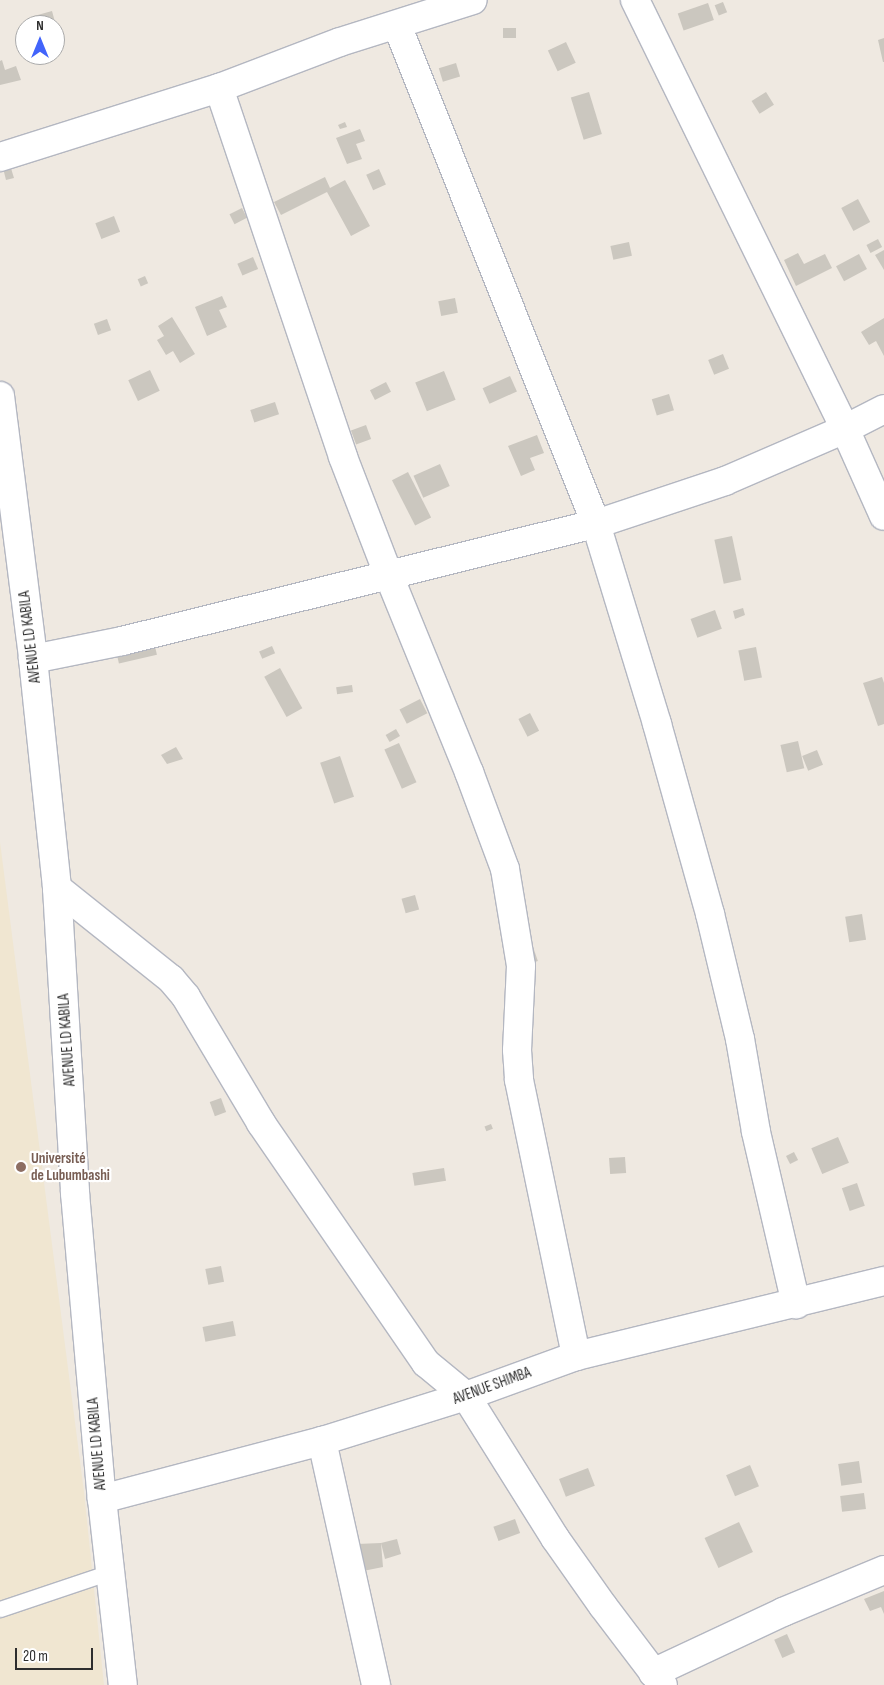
<!DOCTYPE html>
<html>
<head>
<meta charset="utf-8">
<style>
  body { margin:0 }
  #map { position:relative; width:884px; height:1685px; overflow:hidden; background:#efe9e1; font-family:"Sofia Sans Condensed",sans-serif }
  div>[style] { position:absolute }
  [style*='--x'] { left:calc(var(--x)*1px); top:calc(var(--y)*1px); width:calc(var(--w)*1px); rotate:calc(var(--a)*1deg) }
  .education>* { inset:0; background:#f0e6d1 }
  .building>* { inset:0; background:#cbc7bf; transform-origin:0 0 }
  .roads { filter:drop-shadow(1px 0 #b4b7c1) drop-shadow(-1px 0 #b4b7c1) drop-shadow(0 1px #b4b7c1) drop-shadow(0 -1px #b4b7c1) }
  .service>* { height:15px; margin:-7.5px; padding:0 7.5px; transform-origin:7.5px; border-radius:7.5px; background:#fff }
  .minor>* { height:28px; margin:-14px; padding:0 14px; transform-origin:14px; border-radius:14px; background:#fff }
  .dots>* { width:14px; height:14px; translate:-50% -50%; box-sizing:border-box; border:2px solid #fff; border-radius:50% }
  span { translate:-50% -50%; white-space:nowrap; text-align:center; line-height:1.15; -webkit-text-stroke:4.5px #fff; paint-order:stroke }
  .street-label { font-size:15px; color:#2e2e2e }
  .education-label { font-size:15px; color:#785e54; font-weight:700 }
  .left { translate:0 -50%; text-align:left }
  .north { position:absolute; left:15px; top:15px; width:50px; height:50px; box-sizing:border-box; background:#fff; border:1px solid #ababab; border-radius:50%; rotate:0deg; font-size:14px; font-weight:700; line-height:20px; text-align:center; color:#2e2e2e }
  .north::after { content:''; display:block; margin:auto; width:18px; height:22px; background:#4264fb; clip-path:polygon(50% 0,100% 100%,50% 72%,0 100%) }
  .scale { position:absolute; left:15px; top:1648px; width:78px; height:22px; box-sizing:border-box; border:2px solid #2e2e2e; border-top:0; padding-left:6px; font-size:15px; line-height:18px; white-space:nowrap; color:#2e2e2e; -webkit-text-stroke:4px #fff; paint-order:stroke }
</style>
</head>
<body>
<div id="map">
  <div class="education">
    <div style="clip-path:polygon(0 842px,84px 1492px,104px 1685px,0 1685px)"></div>
  </div>
  <div class="building">
    <div style="left:723px;top:2px;width:11px;height:9px;rotate:68deg"></div>
    <div style="left:708px;top:3px;width:18px;height:32px;rotate:71deg"></div>
    <div style="clip-path:polygon(52px 11px,55px 22px,36px 25px,34px 16px)"></div>
    <div style="left:503px;top:28px;width:13px;height:10px"></div>
    <div style="clip-path:polygon(884px 38px,884px 62px,883px 62px,878px 40px)"></div>
    <div style="left:566px;top:42px;width:23px;height:20px;rotate:65deg"></div>
    <div style="clip-path:polygon(2px 60px,5px 70px,16px 66px,21px 80px,0 85px,0 61px)"></div>
    <div style="left:456px;top:63px;width:14px;height:18px;rotate:73deg"></div>
    <div style="left:589px;top:92px;width:44px;height:19px;rotate:73deg"></div>
    <div style="left:766px;top:92px;width:15px;height:17px;rotate:58deg"></div>
    <div style="clip-path:polygon(345px 122px,347px 127px,340px 129px,338px 125px)"></div>
    <div style="clip-path:polygon(360px 129px,365px 141px,356px 144px,362px 159px,347px 164px,336px 138px)"></div>
    <div style="clip-path:polygon(10px 165px,14px 178px,6px 180px,3px 168px)"></div>
    <div style="left:379px;top:169px;width:17px;height:14px;rotate:66deg"></div>
    <div style="clip-path:polygon(325px 177px,330px 188px,345px 180px,370px 226px,351px 236px,327px 192px,281px 215px,274px 202px)"></div>
    <div style="left:858px;top:199px;width:26px;height:19px;rotate:62deg"></div>
    <div style="left:242px;top:208px;width:11px;height:14px;rotate:63deg"></div>
    <div style="left:114px;top:216px;width:17px;height:20px;rotate:69deg"></div>
    <div style="left:878px;top:239px;width:9px;height:13px;rotate:63deg"></div>
    <div style="left:629px;top:242px;width:14px;height:19px;rotate:78deg"></div>
    <div style="clip-path:polygon(884px 250px,884px 270px,875px 255px)"></div>
    <div style="clip-path:polygon(798px 253px,804px 264px,825px 254px,832px 268px,796px 286px,784px 260px)"></div>
    <div style="left:859px;top:254px;width:17px;height:26px;rotate:62deg"></div>
    <div style="left:253px;top:257px;width:13px;height:17px;rotate:67deg"></div>
    <div style="left:145px;top:276px;width:8px;height:8px;rotate:67deg"></div>
    <div style="clip-path:polygon(222px 296px,227px 307px,219px 310px,227px 327px,207px 336px,195px 307px)"></div>
    <div style="left:455px;top:298px;width:15px;height:17px;rotate:79deg"></div>
    <div style="clip-path:polygon(172px 317px,195px 354px,180px 363px,173px 351px,166px 355px,157px 340px,164px 336px,158px 326px)"></div>
    <div style="clip-path:polygon(884px 318px,884px 356px,876px 341px,869px 345px,861px 332px)"></div>
    <div style="left:107px;top:319px;width:12px;height:14px;rotate:70deg"></div>
    <div style="left:723px;top:354px;width:16px;height:16px;rotate:68deg"></div>
    <div style="left:150px;top:370px;width:23px;height:24px;rotate:65deg"></div>
    <div style="left:444px;top:371px;width:31px;height:31px;rotate:68deg"></div>
    <div style="left:510px;top:376px;width:17px;height:30px;rotate:66deg"></div>
    <div style="left:386px;top:382px;width:11px;height:18px;rotate:63deg"></div>
    <div style="left:669px;top:394px;width:17px;height:18px;rotate:73deg"></div>
    <div style="left:275px;top:402px;width:13px;height:26px;rotate:72deg"></div>
    <div style="left:366px;top:425px;width:15px;height:16px;rotate:70deg"></div>
    <div style="clip-path:polygon(537px 435px,544px 453px,530px 458px,535px 470px,521px 476px,508px 446px)"></div>
    <div style="left:440px;top:464px;width:24px;height:29px;rotate:66deg"></div>
    <div style="left:408px;top:472px;width:51px;height:18px;rotate:63deg"></div>
    <div style="left:732px;top:536px;width:45px;height:18px;rotate:78deg"></div>
    <div style="clip-path:polygon(743px 608px,745px 615px,735px 619px,733px 611px)"></div>
    <div style="left:715px;top:610px;width:20px;height:26px;rotate:70deg"></div>
    <div style="left:154px;top:642px;width:13px;height:39px;rotate:77deg"></div>
    <div style="left:272px;top:646px;width:8px;height:14px;rotate:67deg"></div>
    <div style="left:756px;top:647px;width:31px;height:18px;rotate:79deg"></div>
    <div style="left:280px;top:668px;width:46px;height:18px;rotate:61deg"></div>
    <div style="clip-path:polygon(882px 677px,884px 683px,884px 724px,878px 726px,863px 683px)"></div>
    <div style="left:352px;top:685px;width:7px;height:16px;rotate:82deg"></div>
    <div style="left:420px;top:699px;width:16px;height:23px;rotate:63deg"></div>
    <div style="left:530px;top:713px;width:20px;height:13px;rotate:63deg"></div>
    <div style="left:396px;top:729px;width:8px;height:12px;rotate:60deg"></div>
    <div style="left:798px;top:741px;width:28px;height:18px;rotate:77deg"></div>
    <div style="left:399px;top:743px;width:43px;height:16px;rotate:66deg"></div>
    <div style="clip-path:polygon(176px 747px,183px 759px,167px 764px,161px 755px)"></div>
    <div style="left:817px;top:750px;width:16px;height:16px;rotate:68deg"></div>
    <div style="left:340px;top:756px;width:43px;height:21px;rotate:71deg"></div>
    <div style="left:415px;top:895px;width:15px;height:14px;rotate:74deg"></div>
    <div style="left:862px;top:914px;width:26px;height:17px;rotate:81deg"></div>
    <div style="left:532px;top:944px;width:18px;height:11px;rotate:71deg"></div>
    <div style="left:221px;top:1098px;width:15px;height:12px;rotate:70deg"></div>
    <div style="left:491px;top:1124px;width:5px;height:7px;rotate:68deg"></div>
    <div style="left:838px;top:1137px;width:28px;height:29px;rotate:67deg"></div>
    <div style="left:794px;top:1152px;width:9px;height:9px;rotate:63deg"></div>
    <div style="left:625px;top:1157px;width:16px;height:16px;rotate:86deg"></div>
    <div style="left:444px;top:1168px;width:13px;height:32px;rotate:81deg"></div>
    <div style="left:857px;top:1183px;width:24px;height:16px;rotate:71deg"></div>
    <div style="left:221px;top:1266px;width:16px;height:16px;rotate:79deg"></div>
    <div style="left:233px;top:1321px;width:15px;height:31px;rotate:79deg"></div>
    <div style="left:859px;top:1461px;width:22px;height:21px;rotate:82deg"></div>
    <div style="left:750px;top:1465px;width:23px;height:26px;rotate:67deg"></div>
    <div style="left:588px;top:1468px;width:19px;height:31px;rotate:69deg"></div>
    <div style="left:864px;top:1493px;width:16px;height:24px;rotate:83deg"></div>
    <div style="left:515px;top:1519px;width:15px;height:23px;rotate:70deg"></div>
    <div style="left:739px;top:1522px;width:33px;height:38px;rotate:65deg"></div>
    <div style="clip-path:polygon(397px 1539px,401px 1554px,385px 1559px,381px 1543px,383px 1567px,363px 1571px,357px 1544px,381px 1543px)"></div>
    <div style="clip-path:polygon(884px 1591px,884px 1614px,881px 1607px,870px 1611px,864px 1599px)"></div>
    <div style="left:787px;top:1634px;width:20px;height:14px;rotate:66deg"></div>
  </div>
  <div class="roads">
    <div class="service">
      <div style="--x:0;--y:1609;--w:116;--a:-18.6"></div>
    </div>
    <div class="minor">
      <div style="--x:635;--y:0;--w:478;--a:63.9"></div>
      <div style="--x:845;--y:429;--w:95;--a:65.9"></div>
      <div style="--x:397;--y:25;--w:537;--a:68.26"></div>
      <div style="--x:596;--y:524;--w:209;--a:73"></div>
      <div style="--x:657;--y:724;--w:197;--a:74.4"></div>
      <div style="--x:710;--y:914;--w:129;--a:76.5"></div>
      <div style="--x:740;--y:1039;--w:94;--a:80.2"></div>
      <div style="--x:756;--y:1132;--w:177;--a:76.9"></div>
      <div style="--x:219;--y:88;--w:389;--a:71.4"></div>
      <div style="--x:343;--y:457;--w:128;--a:68.9"></div>
      <div style="--x:389;--y:576;--w:212;--a:67.8"></div>
      <div style="--x:469;--y:772;--w:103;--a:69.6"></div>
      <div style="--x:505;--y:869;--w:98;--a:80.6"></div>
      <div style="--x:521;--y:966;--w:84;--a:92.7"></div>
      <div style="--x:517;--y:1050;--w:30;--a:86"></div>
      <div style="--x:519;--y:1080;--w:282;--a:78.3"></div>
      <div style="--x:0;--y:157;--w:230;--a:-17.5"></div>
      <div style="--x:219;--y:88;--w:129;--a:-20.8"></div>
      <div style="--x:340;--y:42;--w:139;--a:-17.5"></div>
      <div style="--x:0;--y:396;--w:265;--a:82.8"></div>
      <div style="--x:33;--y:659;--w:230;--a:84"></div>
      <div style="--x:57;--y:888;--w:306;--a:86.6"></div>
      <div style="--x:75;--y:1193;--w:307;--a:85"></div>
      <div style="--x:102;--y:1499;--w:187;--a:83.6"></div>
      <div style="--x:33;--y:659;--w:91;--a:-11.4"></div>
      <div style="--x:122;--y:641;--w:488;--a:-13.9"></div>
      <div style="--x:596;--y:524;--w:136;--a:-18.4"></div>
      <div style="--x:725;--y:481;--w:131;--a:-23.4"></div>
      <div style="--x:845;--y:429;--w:44;--a:-27.1"></div>
      <div style="--x:57;--y:888;--w:146;--a:38.6"></div>
      <div style="--x:171;--y:979;--w:23;--a:50"></div>
      <div style="--x:186;--y:997;--w:147;--a:59.2"></div>
      <div style="--x:261;--y:1123;--w:291;--a:55.5"></div>
      <div style="--x:426;--y:1363;--w:52;--a:39.5"></div>
      <div style="--x:466;--y:1396;--w:168;--a:57.9"></div>
      <div style="--x:555;--y:1538;--w:83;--a:54.8"></div>
      <div style="--x:603;--y:1606;--w:99;--a:52.8"></div>
      <div style="--x:322;--y:1441;--w:250;--a:77.5"></div>
      <div style="--x:102;--y:1499;--w:228;--a:-14.8"></div>
      <div style="--x:322;--y:1441;--w:151;--a:-17.4"></div>
      <div style="--x:466;--y:1396;--w:117;--a:-20"></div>
      <div style="--x:576;--y:1356;--w:317;--a:-13.7"></div>
      <div style="--x:653;--y:1673;--w:144;--a:-25.1"></div>
      <div style="--x:783;--y:1612;--w:109;--a:-22.6"></div>
    </div>
  </div>
  <div class="dots">
    <div style="left:21px;top:1167px;background:#8d6e63"></div>
  </div>
  <div class="street-label">
    <span style="left:30px;top:637px;rotate:-97deg">AVENUE LD KABILA</span>
    <span style="left:67px;top:1040px;rotate:-94deg">AVENUE LD KABILA</span>
    <span style="left:492px;top:1386px;rotate:-20deg">AVENUE SHIMBA</span>
    <span style="left:97px;top:1444px;rotate:-95deg">AVENUE LD KABILA</span>
  </div>
  <div class="education-label">
    <span class="left" style="left:31px;top:1167px">Université<br>de Lubumbashi</span>
  </div>
  <div class="north">N</div>
  <div class="scale">20 m</div>
</div>
</body>
</html>
